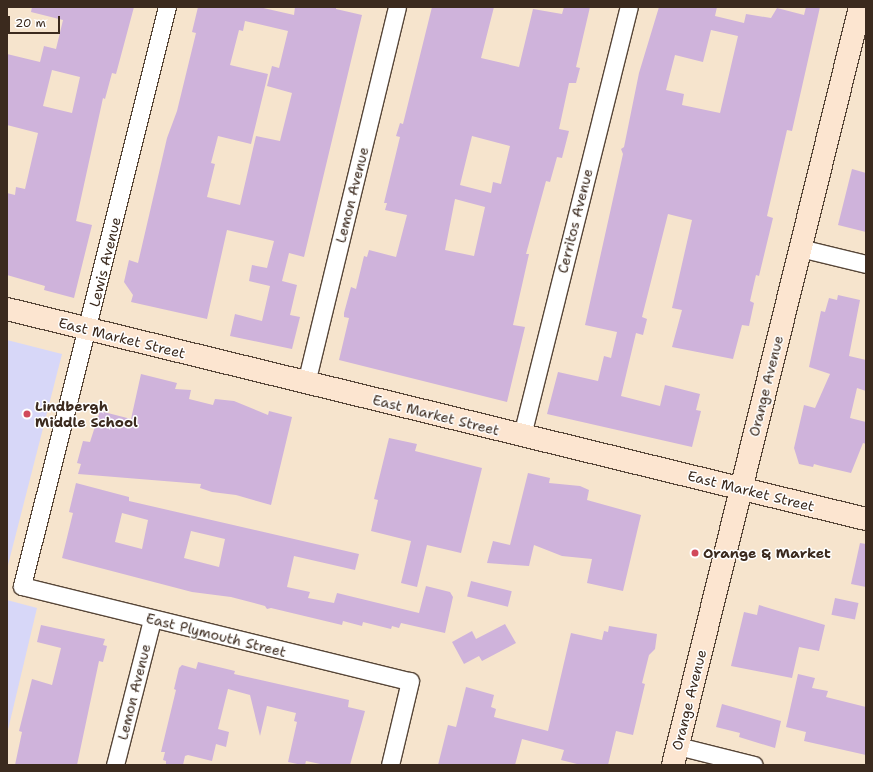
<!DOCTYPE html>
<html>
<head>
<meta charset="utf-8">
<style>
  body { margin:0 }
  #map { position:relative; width:873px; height:772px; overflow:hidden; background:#f6e4cd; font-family:"Shantell Sans",sans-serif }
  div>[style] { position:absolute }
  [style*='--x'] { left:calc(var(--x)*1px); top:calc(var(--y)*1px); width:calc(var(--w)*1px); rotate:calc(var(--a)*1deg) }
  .built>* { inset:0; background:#d7d7f8 }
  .building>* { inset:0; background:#cfb3db; transform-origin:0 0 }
  .roads { filter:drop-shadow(1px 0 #574638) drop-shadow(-1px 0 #574638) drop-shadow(0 1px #574638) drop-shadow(0 -1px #574638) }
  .street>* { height:17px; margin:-8.5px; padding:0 8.5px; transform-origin:8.5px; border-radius:8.5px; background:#fff }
  .secondary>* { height:22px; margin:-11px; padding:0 11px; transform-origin:11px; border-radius:11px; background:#fce5d0 }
  .dots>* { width:11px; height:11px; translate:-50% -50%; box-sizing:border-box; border:2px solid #fff; border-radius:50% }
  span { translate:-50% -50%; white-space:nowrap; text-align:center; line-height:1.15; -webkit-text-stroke:3px #fff; paint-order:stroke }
  .street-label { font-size:14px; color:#3b2a1e }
  .poi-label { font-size:14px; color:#3b2a1e; font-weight:700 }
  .left { translate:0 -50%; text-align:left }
  .frame { position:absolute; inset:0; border:8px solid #3b2a1e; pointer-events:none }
  .scale { position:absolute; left:8px; top:16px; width:52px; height:18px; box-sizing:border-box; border:2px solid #3b2a1e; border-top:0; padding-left:5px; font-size:12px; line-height:14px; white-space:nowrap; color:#3b2a1e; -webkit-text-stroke:3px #fff; paint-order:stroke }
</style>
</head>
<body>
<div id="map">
  <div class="built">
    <div style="clip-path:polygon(7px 340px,62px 354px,7px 569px)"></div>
    <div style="clip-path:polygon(7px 600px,37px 608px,7px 734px)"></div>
  </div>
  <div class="building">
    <div style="clip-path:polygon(evenodd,32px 7px,134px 7px,116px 74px,112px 73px,105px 99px,103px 98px,76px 221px,92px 225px,74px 298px,44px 290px,45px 286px,7px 275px,7px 193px,15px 195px,16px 187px,25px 189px,38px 133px,7px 125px,7px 54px,40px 62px,44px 46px,56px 49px,63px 20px,31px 12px,32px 7px,52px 70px,80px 77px,72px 113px,43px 106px,52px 70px)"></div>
    <div style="clip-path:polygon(evenodd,198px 7px,259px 7px,294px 15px,295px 7px,336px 7px,336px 9px,362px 15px,304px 257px,289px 253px,282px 281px,297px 285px,290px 315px,300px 317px,292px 349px,230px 336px,235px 314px,262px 321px,270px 286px,249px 281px,252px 265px,267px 268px,274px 241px,227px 230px,207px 319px,131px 302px,133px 295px,124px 282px,129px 260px,138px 263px,167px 138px,177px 111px,196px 33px,192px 32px,198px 7px,245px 21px,288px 31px,279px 68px,272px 66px,267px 86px,292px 93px,280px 141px,256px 136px,240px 205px,207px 197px,215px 164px,211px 163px,218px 136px,251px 144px,268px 74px,230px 65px,239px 30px,243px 31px,245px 21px)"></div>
    <div style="clip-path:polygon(evenodd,432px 7px,494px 7px,481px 58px,519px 67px,533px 9px,562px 14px,564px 7px,590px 7px,576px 67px,580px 68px,576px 83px,569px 83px,559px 129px,569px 131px,562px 158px,557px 157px,550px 182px,546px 181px,526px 254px,529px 254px,513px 325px,525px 327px,507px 402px,339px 360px,349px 318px,344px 317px,344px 313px,351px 287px,356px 289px,364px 256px,367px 257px,369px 250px,396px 257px,407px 215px,385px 210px,387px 203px,384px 203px,400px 137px,396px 136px,400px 123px,403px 124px,432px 7px,472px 136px,510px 146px,501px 184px,493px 182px,491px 193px,460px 185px,472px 136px,432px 7px,455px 199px,485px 207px,474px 256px,445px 250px,455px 199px)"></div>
    <div style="clip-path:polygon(evenodd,659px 7px,717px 7px,715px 16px,744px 23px,746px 14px,771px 18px,777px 8px,804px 15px,806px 7px,820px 7px,792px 131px,787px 130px,767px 216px,773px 218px,759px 276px,756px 275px,750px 301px,754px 303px,749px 326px,742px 325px,733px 359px,672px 347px,682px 310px,672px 308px,692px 220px,668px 214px,642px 317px,647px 319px,643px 335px,636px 333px,621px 396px,660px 406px,665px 385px,700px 394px,696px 410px,701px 411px,692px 447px,547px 414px,558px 372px,598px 381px,604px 356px,611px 358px,617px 332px,585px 325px,623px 154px,621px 149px,624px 147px,639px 73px,659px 7px,711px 30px,738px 36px,720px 113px,682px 105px,684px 94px,666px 90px,675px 55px,703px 62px,711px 30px)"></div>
    <div style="clip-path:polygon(852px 169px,866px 173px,866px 232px,838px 225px)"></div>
    <div style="clip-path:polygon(838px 295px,860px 300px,849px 356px,866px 360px,866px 391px,857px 388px,850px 418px,866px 422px,866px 444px,863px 443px,851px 473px,821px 466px,814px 464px,813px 467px,799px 464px,794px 448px,804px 405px,815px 408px,830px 374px,809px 367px,821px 311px,825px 312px,829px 298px,837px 300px)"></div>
    <div style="clip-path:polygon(141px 374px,177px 383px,175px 389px,191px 390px,189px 399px,213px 405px,215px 399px,234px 401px,268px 415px,269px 411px,292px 417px,271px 505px,236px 495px,212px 492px,200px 488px,201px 484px,78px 474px,81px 464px,77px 463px,83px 441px,90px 442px,100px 411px,131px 419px)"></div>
    <div style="clip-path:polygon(389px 438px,417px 444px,415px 451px,482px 468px,461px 553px,427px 545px,417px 587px,401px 583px,411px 541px,371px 531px,378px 500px,374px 499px)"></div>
    <div style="clip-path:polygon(528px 473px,550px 478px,549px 483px,580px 486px,589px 490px,587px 500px,641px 515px,623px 591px,587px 583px,592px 559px,562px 556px,534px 545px,529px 566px,487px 563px,493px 541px,510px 545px)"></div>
    <div style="clip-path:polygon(evenodd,76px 483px,129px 497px,129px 501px,359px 554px,355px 570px,294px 556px,287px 587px,310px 592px,308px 598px,334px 603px,337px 593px,419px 613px,426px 586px,450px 592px,453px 597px,445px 633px,401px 623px,399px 628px,392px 626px,391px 629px,363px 622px,362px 626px,343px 621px,342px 625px,271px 608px,267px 609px,265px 606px,231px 597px,192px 592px,62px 558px,73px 513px,69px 512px,76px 483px,122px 513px,148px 520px,142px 549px,115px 542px,122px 513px,76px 483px,191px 531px,225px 539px,219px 567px,184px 558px,191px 531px)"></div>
    <div style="clip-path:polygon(860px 543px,866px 544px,866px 587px,851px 584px)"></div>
    <div style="left:471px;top:581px;width:42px;height:16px;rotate:14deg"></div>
    <div style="left:835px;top:598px;width:24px;height:17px;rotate:12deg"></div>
    <div style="clip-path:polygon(759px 605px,825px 625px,819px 651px,799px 647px,792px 678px,731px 666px,744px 612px,757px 615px)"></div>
    <div style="clip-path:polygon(505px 624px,516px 643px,482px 661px,479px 656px,464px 664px,452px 642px,472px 631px,476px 639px)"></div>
    <div style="clip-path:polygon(41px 625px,105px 639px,103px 645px,107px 646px,103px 662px,99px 661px,77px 765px,15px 765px,22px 732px,19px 731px,32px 679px,52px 685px,61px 648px,37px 642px)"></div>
    <div style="clip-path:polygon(609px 626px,657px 634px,655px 649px,649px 655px,642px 683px,645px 684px,633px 735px,616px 731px,608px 765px,581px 765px,561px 760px,564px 750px,522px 739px,515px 765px,438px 765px,448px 725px,456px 727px,466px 687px,494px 695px,491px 707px,496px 709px,494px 717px,548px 731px,571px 633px,602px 640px,604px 631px,608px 632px)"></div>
    <div style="clip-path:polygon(198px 662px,235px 671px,234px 674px,349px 700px,348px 707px,365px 711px,350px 765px,325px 765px,306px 761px,305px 765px,302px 765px,288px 762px,297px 722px,294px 721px,296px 713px,267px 706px,260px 736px,250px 695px,228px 689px,218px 729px,229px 732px,226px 747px,216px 744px,212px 761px,188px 755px,185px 756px,183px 765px,166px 765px,166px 761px,163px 760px,165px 752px,161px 752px,176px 690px,174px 689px,179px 668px,182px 665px,196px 669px)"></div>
    <div style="clip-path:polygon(798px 674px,815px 678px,812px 688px,828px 691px,826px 697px,866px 707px,866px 755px,804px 741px,806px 732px,786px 727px)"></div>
    <div style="clip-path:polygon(722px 704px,781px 721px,775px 748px,739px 737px,740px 733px,716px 727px)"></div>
  </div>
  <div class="roads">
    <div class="street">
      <div style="--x:167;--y:7;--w:597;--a:104.06"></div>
      <div style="--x:22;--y:586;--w:399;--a:13.8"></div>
      <div style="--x:410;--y:681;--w:86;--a:103.4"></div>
      <div style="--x:800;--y:248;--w:68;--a:13.6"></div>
      <div style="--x:306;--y:383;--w:387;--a:-76.4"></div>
      <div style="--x:522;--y:435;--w:441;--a:-76"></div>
      <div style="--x:678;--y:746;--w:78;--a:14"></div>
      <div style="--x:115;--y:765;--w:150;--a:-75.7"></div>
    </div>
    <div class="secondary">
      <div style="--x:7;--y:309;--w:884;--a:13.74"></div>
      <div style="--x:673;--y:765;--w:781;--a:-76.14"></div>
    </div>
  </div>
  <div class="dots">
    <div style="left:27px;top:414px;background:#d1495b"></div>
    <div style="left:695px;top:553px;background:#d1495b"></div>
  </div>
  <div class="street-label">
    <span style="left:352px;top:195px;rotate:-76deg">Lemon Avenue</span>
    <span style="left:575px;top:221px;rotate:-76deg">Cerritos Avenue</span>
    <span style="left:105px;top:262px;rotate:-76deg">Lewis Avenue</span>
    <span style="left:122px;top:338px;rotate:14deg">East Market Street</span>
    <span style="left:766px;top:386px;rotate:-76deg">Orange Avenue</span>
    <span style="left:436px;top:415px;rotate:14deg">East Market Street</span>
    <span style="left:751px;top:491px;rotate:14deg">East Market Street</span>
    <span style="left:216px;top:635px;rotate:14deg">East Plymouth Street</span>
    <span style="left:134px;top:692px;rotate:-76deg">Lemon Avenue</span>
    <span style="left:689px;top:700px;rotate:-76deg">Orange Avenue</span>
  </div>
  <div class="poi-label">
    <span class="left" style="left:35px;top:414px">Lindbergh<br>Middle School</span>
    <span class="left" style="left:703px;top:553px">Orange &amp; Market</span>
  </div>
  <div class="frame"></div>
  <div class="scale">20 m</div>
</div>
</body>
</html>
